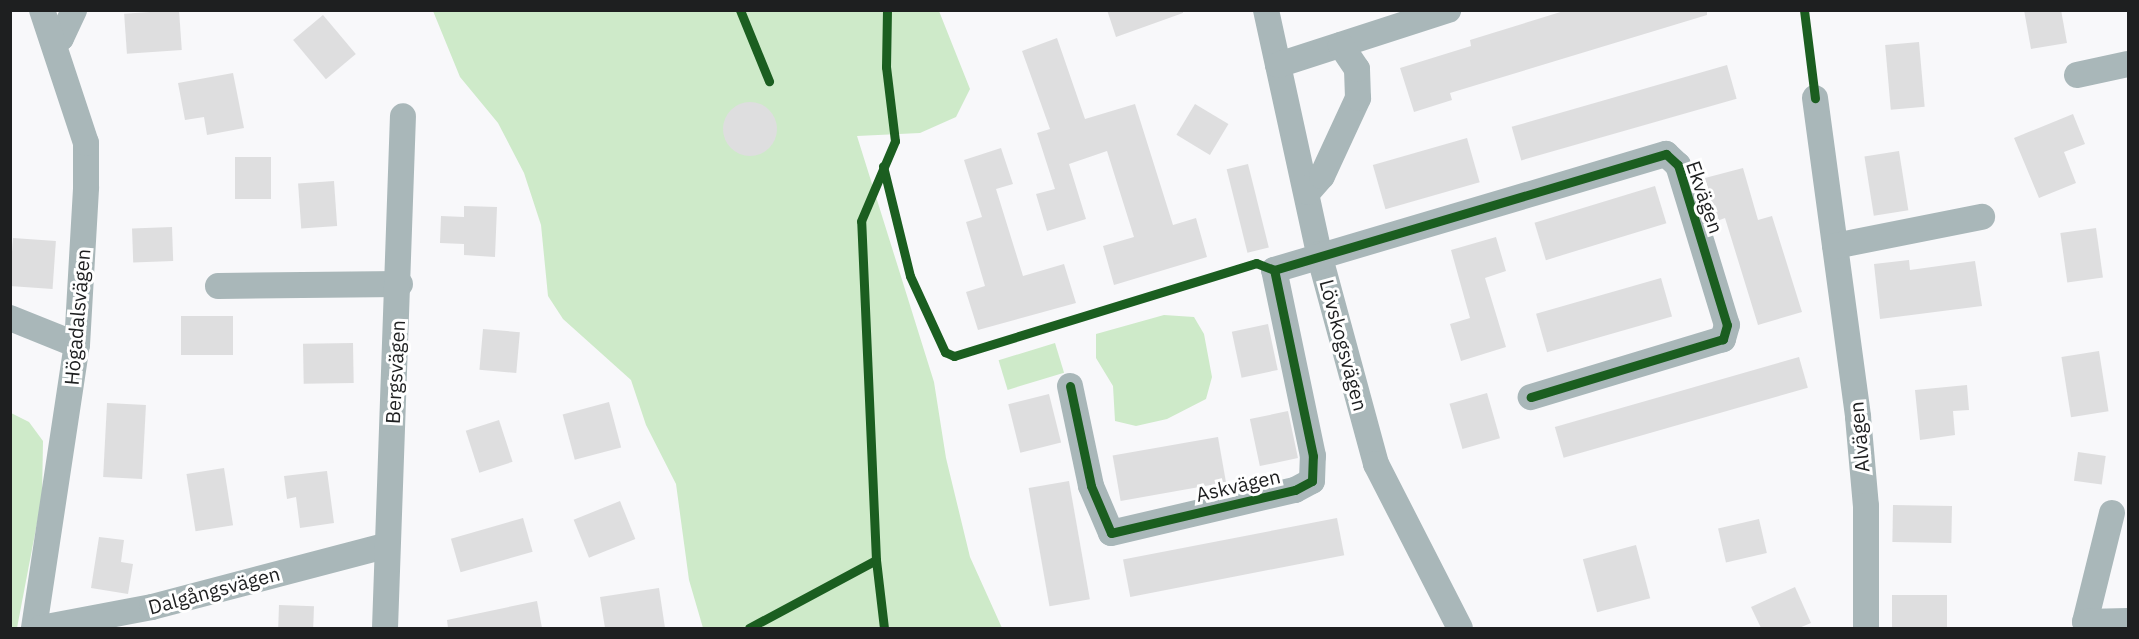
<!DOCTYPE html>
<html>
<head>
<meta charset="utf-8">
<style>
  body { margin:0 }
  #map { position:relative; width:2139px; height:639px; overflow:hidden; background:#f8f8fa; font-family:"IBM Plex Sans",sans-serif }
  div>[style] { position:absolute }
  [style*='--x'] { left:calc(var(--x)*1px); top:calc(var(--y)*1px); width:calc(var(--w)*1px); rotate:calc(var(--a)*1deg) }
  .green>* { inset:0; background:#ceeac9; transform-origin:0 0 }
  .building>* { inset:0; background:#dededf; transform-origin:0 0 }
  .round { border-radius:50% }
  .minor>* { height:26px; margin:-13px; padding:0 13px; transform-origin:13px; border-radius:13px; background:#a9b7b9 }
  .cycleway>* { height:9px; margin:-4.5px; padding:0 4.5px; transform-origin:4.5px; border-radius:4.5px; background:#1b5e20 }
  span { translate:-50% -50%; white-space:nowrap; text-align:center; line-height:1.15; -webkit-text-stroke:6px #fff; paint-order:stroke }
  .street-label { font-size:20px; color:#1e1f20 }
  .frame { position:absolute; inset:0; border:12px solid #1e1f20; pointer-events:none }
</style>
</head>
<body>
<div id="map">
  <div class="green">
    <div style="clip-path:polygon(433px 11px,939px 11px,970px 89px,956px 117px,920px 133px,857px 136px,934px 382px,946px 458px,970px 557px,1002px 628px,703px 628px,689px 580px,676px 484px,646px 425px,631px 380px,563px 319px,548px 296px,541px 225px,524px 173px,498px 123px,460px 77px)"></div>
    <div style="clip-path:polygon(1164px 315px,1194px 317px,1204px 334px,1212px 377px,1206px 399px,1167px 419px,1136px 426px,1115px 421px,1113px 386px,1096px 358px,1096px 334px)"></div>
    <div style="left:1055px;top:343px;width:31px;height:59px;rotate:73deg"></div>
    <div style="clip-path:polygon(11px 413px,29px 422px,43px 441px,42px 497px,17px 628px,11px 628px)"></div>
  </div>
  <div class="building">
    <div style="left:179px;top:10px;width:40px;height:55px;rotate:86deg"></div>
    <div style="clip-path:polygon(1107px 10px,1183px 10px,1183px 13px,1116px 37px)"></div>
    <div style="clip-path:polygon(1567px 10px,1707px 10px,1707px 15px,1450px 93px,1452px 100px,1414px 112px,1400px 68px,1471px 46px,1470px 40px)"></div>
    <div style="clip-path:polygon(2024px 10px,2061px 10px,2067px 43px,2031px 49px)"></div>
    <div style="left:323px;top:15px;width:51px;height:39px;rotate:50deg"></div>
    <div style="clip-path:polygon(1057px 38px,1085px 119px,1135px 104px,1173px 225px,1196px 218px,1207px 257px,1114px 285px,1103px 246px,1134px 237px,1107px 151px,1069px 164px,1086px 219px,1047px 231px,1036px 194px,1055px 189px,1037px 133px,1050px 129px,1022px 51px)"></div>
    <div style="left:1919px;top:42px;width:65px;height:34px;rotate:85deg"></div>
    <div style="left:1727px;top:65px;width:35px;height:224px;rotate:74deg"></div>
    <div style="clip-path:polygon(233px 73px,244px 128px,207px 135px,204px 117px,185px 120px,178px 83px)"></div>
    <div class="round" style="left:723px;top:102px;width:54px;height:54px"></div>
    <div style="left:1195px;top:104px;width:39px;height:36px;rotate:31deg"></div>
    <div style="clip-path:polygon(2073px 114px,2085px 144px,2064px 152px,2076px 183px,2039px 198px,2014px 138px)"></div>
    <div style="left:1467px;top:138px;width:46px;height:98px;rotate:74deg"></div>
    <div style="clip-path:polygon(1001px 148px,1013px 184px,996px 189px,1023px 276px,1064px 264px,1076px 303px,978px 330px,966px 292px,985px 286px,966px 222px,982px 217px,964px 160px)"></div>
    <div style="left:1899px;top:151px;width:60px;height:35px;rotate:81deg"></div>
    <div style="left:235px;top:157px;width:36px;height:42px"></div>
    <div style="left:1248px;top:164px;width:86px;height:22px;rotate:76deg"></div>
    <div style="clip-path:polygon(1743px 168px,1758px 220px,1772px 216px,1802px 312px,1758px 325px,1725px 218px,1717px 221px,1705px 178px)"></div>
    <div style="left:334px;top:181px;width:45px;height:36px;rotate:86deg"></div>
    <div style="left:1655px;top:186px;width:39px;height:126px;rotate:73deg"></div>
    <div style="clip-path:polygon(464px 206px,497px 207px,495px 257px,464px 255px,464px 244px,440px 243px,441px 216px,464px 217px)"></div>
    <div style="left:172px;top:227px;width:34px;height:40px;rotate:88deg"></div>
    <div style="left:2096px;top:228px;width:50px;height:36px;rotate:82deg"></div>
    <div style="clip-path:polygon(1496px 237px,1506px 271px,1485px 278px,1506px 347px,1461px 361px,1450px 324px,1470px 318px,1451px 250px)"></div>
    <div style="left:13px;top:238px;width:43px;height:48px;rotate:4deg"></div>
    <div style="clip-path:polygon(1909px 260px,1910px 270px,1975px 261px,1982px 306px,1880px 319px,1874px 264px)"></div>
    <div style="left:1661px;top:278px;width:40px;height:130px;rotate:74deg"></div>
    <div style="left:181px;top:316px;width:52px;height:39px"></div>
    <div style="left:1268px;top:324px;width:47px;height:37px;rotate:78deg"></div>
    <div style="left:483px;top:329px;width:37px;height:41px;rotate:5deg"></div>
    <div style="left:353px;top:343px;width:40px;height:50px;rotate:89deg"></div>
    <div style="left:2099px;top:351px;width:61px;height:38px;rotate:81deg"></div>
    <div style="left:1799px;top:357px;width:32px;height:254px;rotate:74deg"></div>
    <div style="clip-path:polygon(1967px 385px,1969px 410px,1953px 411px,1955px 435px,1920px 440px,1915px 390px)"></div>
    <div style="left:1487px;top:393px;width:47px;height:39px;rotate:74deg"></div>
    <div style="left:1049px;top:394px;width:50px;height:42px;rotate:76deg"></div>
    <div style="left:609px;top:402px;width:47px;height:48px;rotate:75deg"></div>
    <div style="left:107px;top:403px;width:39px;height:74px;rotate:3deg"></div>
    <div style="left:1288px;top:411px;width:48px;height:39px;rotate:78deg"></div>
    <div style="left:499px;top:420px;width:44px;height:35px;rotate:72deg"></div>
    <div style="left:1218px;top:437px;width:46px;height:107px;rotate:80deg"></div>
    <div style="left:2078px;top:452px;width:28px;height:29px;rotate:8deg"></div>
    <div style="left:224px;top:468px;width:58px;height:38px;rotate:81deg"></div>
    <div style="clip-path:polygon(327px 471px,334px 523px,300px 528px,296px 497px,287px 499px,284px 476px)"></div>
    <div style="left:1069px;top:481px;width:120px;height:41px;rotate:80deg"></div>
    <div style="left:620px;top:501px;width:41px;height:50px;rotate:68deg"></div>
    <div style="left:1893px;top:505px;width:59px;height:37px;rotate:1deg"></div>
    <div style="left:523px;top:518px;width:35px;height:75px;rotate:74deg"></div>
    <div style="left:1337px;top:518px;width:38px;height:218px;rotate:79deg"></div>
    <div style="left:1759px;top:519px;width:35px;height:42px;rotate:77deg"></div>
    <div style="clip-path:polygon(99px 537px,124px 540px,121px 562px,133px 564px,128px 594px,91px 588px)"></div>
    <div style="left:1636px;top:545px;width:55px;height:55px;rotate:75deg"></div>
    <div style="clip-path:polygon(1795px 587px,1811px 623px,1799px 628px,1761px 628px,1751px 607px)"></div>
    <div style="clip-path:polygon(659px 588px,665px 628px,605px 628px,600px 597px)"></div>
    <div style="left:1947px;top:595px;width:33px;height:55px;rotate:90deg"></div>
    <div style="clip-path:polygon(537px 601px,542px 628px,448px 628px,447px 620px)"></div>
    <div style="left:279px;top:605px;width:35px;height:23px;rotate:2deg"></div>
  </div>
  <div class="minor">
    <div style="--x:1266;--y:10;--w:250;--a:77.7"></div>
    <div style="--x:1319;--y:254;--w:218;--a:74.8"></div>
    <div style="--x:1376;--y:464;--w:184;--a:62.9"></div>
    <div style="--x:54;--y:42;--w:8;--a:-30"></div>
    <div style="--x:61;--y:38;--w:31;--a:-65"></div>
    <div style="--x:1278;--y:65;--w:179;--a:-17.9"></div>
    <div style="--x:2077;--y:75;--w:52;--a:-12.2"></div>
    <div style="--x:1815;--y:98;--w:322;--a:82.3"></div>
    <div style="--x:1858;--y:417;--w:89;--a:84.9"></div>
    <div style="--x:1866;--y:506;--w:122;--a:90"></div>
    <div style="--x:1308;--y:192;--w:21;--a:-49"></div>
    <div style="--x:1322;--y:176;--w:86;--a:-65.2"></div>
    <div style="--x:1358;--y:98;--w:29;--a:-92"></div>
    <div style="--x:1357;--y:69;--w:29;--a:-124"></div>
    <div style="--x:1835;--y:246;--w:150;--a:-11.2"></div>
    <div style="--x:218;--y:286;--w:182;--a:-0.6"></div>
    <div style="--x:10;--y:318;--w:72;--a:21.9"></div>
    <div style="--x:1070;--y:386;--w:102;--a:78.1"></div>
    <div style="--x:1091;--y:486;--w:51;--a:66.9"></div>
    <div style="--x:1111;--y:533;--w:189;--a:-13.2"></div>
    <div style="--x:1295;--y:490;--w:19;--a:-28"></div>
    <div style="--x:1312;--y:481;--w:25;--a:-88"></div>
    <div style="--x:1313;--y:456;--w:190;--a:-101.8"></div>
    <div style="--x:1274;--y:270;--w:409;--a:-16.5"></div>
    <div style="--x:1666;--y:154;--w:16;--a:43"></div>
    <div style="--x:1678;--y:165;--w:167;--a:73"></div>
    <div style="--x:1727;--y:325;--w:15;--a:106"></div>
    <div style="--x:1723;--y:339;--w:201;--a:163.2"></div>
    <div style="--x:2112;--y:513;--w:112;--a:103.9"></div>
    <div style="--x:2085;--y:622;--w:43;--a:-1.3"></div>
    <div style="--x:34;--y:628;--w:286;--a:-81.4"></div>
    <div style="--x:77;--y:345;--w:158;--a:-86.7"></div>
    <div style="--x:86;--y:187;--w:44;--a:-90"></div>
    <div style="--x:86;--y:143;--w:140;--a:-108.3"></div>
    <div style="--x:41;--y:628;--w:113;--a:-10.7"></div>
    <div style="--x:152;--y:607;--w:241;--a:-14.7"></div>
    <div style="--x:385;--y:628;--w:512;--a:-87.99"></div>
  </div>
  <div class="cycleway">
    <div style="--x:740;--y:10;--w:77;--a:67.8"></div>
    <div style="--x:1804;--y:10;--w:89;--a:82.9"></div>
    <div style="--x:883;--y:166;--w:113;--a:76.2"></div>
    <div style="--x:910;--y:276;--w:84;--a:65.3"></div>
    <div style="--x:945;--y:352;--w:10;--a:24"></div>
    <div style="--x:954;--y:356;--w:316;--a:-17.1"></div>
    <div style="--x:1256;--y:263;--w:19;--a:21"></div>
    <div style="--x:1274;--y:270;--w:409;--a:-16.5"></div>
    <div style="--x:1666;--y:154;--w:16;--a:43"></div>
    <div style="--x:1678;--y:165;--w:167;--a:73"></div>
    <div style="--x:1727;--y:325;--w:15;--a:106"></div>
    <div style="--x:1723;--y:339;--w:201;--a:163.2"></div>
    <div style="--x:1070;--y:386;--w:102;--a:78.1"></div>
    <div style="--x:1091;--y:486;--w:51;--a:66.9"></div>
    <div style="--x:1111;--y:533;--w:189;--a:-13.2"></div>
    <div style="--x:1295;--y:490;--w:19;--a:-28"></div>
    <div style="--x:1312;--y:481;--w:25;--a:-88"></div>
    <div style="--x:1313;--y:456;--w:190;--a:-101.8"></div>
    <div style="--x:749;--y:628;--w:144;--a:-28.2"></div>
    <div style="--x:884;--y:628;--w:68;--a:-96.7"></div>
    <div style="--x:876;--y:560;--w:339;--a:-92.5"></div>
    <div style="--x:861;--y:221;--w:87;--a:-67"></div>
    <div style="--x:895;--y:141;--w:75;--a:-96.9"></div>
    <div style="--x:886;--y:67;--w:57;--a:-89"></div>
  </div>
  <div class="street-label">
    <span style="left:1705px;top:197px;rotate:71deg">Ekvägen</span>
    <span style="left:77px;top:317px;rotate:-85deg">Högadalsvägen</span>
    <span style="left:1344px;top:345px;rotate:75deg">Lövskogsvägen</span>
    <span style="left:395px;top:372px;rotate:-87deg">Bergsvägen</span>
    <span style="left:1859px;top:437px;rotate:-95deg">Alvägen</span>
    <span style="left:1238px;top:485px;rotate:-13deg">Askvägen</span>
    <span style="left:214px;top:590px;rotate:-15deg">Dalgångsvägen</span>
  </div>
  <div class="frame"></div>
</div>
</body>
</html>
